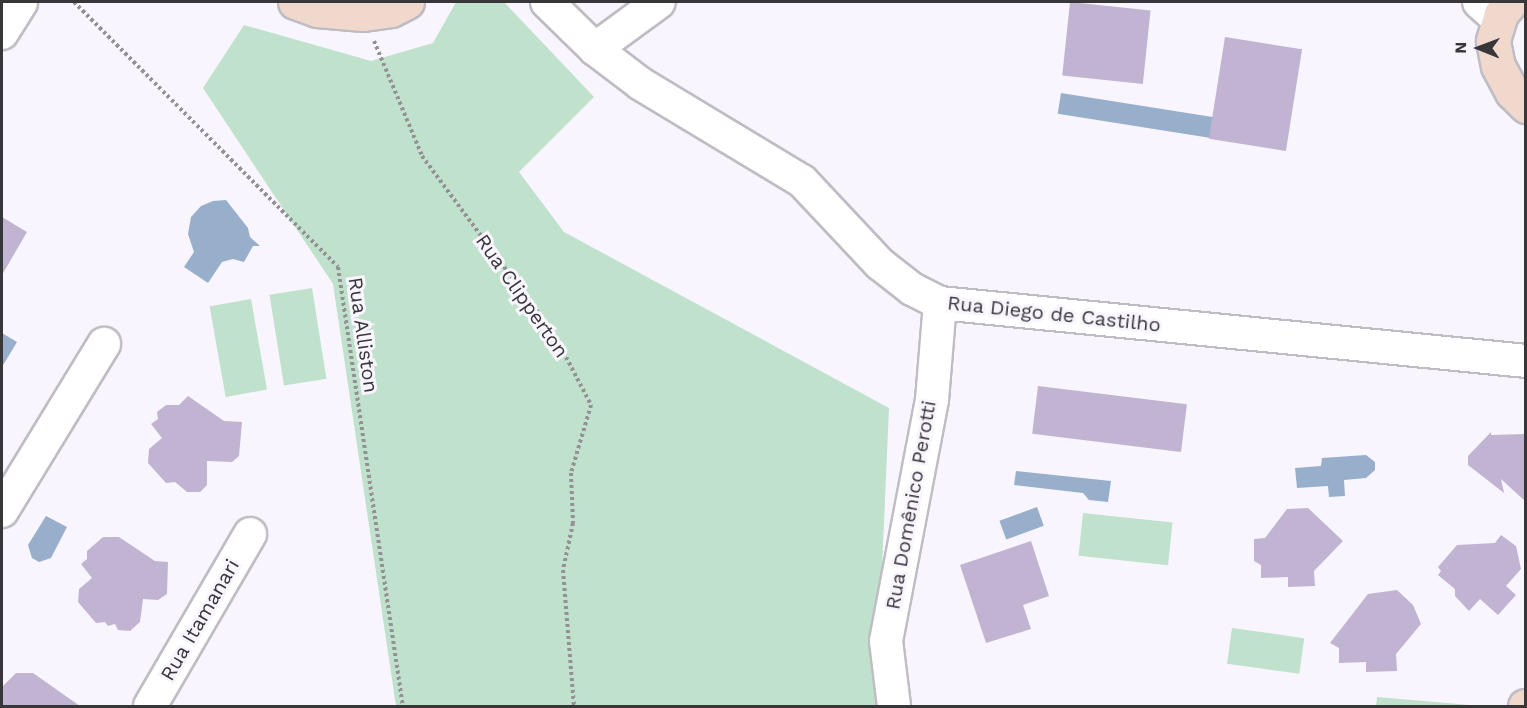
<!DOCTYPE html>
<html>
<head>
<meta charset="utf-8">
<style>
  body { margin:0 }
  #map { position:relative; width:1527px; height:708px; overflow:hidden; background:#f9f5fe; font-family:"Work Sans",sans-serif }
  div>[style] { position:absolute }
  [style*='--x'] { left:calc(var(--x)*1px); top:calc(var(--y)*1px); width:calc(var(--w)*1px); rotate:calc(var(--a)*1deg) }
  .green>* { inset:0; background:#c0e1cb; transform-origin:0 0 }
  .water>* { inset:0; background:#97afca; transform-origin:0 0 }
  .building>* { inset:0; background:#c1b3d2; transform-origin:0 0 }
  .path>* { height:4px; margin-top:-2px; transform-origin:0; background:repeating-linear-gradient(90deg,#939096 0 3px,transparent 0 6px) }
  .roads { filter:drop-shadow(2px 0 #bfbcc4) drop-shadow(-2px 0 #bfbcc4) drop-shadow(0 2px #bfbcc4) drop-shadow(0 -2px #bfbcc4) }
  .street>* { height:32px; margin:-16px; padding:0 16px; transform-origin:16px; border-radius:16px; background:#fff }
  .secondary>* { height:33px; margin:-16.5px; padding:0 16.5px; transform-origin:16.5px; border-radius:16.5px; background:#f0d8cd }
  span { translate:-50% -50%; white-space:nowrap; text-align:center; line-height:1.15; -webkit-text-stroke:6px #f9f5fe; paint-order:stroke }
  .street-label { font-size:20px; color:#373639 }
  .frame { position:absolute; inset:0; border:3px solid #373639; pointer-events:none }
  .north { position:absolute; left:1449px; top:18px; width:60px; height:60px; -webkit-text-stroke:4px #f9f5fe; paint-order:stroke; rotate:271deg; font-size:16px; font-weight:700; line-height:24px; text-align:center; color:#373639 }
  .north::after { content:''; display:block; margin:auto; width:21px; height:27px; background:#373639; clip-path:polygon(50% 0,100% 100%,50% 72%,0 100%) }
</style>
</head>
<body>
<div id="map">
  <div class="green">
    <div style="clip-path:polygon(456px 2px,504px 2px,594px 97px,519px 172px,564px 232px,889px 408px,876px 706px,396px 706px,333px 284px,203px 88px,244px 25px,371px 61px,433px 43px)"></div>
    <div style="left:312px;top:288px;width:92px;height:43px;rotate:81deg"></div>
    <div style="left:251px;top:299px;width:92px;height:42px;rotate:80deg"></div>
    <div style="left:1083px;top:513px;width:90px;height:43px;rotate:6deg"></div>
    <div style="left:1232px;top:628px;width:73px;height:36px;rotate:8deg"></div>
    <div style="clip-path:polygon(1377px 697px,1470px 705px,1470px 706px,1376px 706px)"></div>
  </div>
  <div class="water">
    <div style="left:1061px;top:93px;width:155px;height:21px;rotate:9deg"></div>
    <div style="clip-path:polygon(226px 200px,248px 228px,250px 237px,260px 246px,253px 246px,244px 262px,233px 259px,222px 262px,208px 283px,184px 267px,194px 252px,188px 234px,191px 217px,201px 206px,213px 201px)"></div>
    <div style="clip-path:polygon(2px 333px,17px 342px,2px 367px)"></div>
    <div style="clip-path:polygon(1366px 455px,1375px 462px,1375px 470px,1366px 478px,1344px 480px,1345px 496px,1329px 497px,1328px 486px,1297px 488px,1295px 468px,1321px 466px,1322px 458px)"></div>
    <div style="clip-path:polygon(1016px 471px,1111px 481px,1108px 502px,1089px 500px,1083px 493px,1014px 485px)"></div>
    <div style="left:1037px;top:507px;width:20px;height:40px;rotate:70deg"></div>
    <div style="clip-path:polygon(46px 516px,67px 527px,51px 558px,39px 562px,32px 558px,28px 545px)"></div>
  </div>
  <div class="building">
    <div style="left:1070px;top:2px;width:81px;height:74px;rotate:6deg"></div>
    <div style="left:1225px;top:37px;width:78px;height:103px;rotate:9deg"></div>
    <div style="clip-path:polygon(2px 217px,27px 232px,2px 275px)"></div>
    <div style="left:1038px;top:386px;width:150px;height:48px;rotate:7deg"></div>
    <div style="clip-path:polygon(188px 396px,224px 421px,242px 422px,239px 456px,232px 462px,207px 461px,207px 485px,200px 492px,187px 492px,175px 482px,166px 483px,148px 463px,149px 449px,162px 438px,151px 424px,158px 419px,157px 412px,166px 405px,179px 405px)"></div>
    <div style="clip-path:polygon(1491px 432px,1491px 435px,1526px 434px,1526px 502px,1501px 479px,1504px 493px,1468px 465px,1468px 456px)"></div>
    <div style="clip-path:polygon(1308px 508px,1343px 541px,1314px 571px,1315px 586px,1288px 587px,1288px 577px,1261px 578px,1261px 565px,1254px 561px,1254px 539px,1265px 538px,1287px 509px)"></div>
    <div style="clip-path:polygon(1501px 535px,1516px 546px,1521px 569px,1506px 586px,1516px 595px,1498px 615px,1480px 599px,1469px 611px,1455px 596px,1455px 589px,1438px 575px,1441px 571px,1438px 567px,1457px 545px,1495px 543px)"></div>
    <div style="clip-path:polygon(103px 537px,119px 537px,155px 561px,168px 562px,167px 594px,158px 600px,143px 599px,140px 622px,130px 631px,118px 630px,115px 624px,108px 626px,105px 622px,96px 623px,78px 602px,79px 589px,92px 578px,81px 564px,87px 559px,87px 551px)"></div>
    <div style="clip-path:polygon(1031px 541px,1049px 596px,1023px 605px,1031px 629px,986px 643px,960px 565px)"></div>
    <div style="clip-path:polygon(1397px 590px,1413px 605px,1421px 624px,1396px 654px,1397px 671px,1366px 672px,1366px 662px,1339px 663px,1339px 648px,1330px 643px,1368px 594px)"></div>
    <div style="clip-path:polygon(16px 673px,33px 673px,80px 706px,2px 706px,2px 687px)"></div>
  </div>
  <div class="path">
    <div style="--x:74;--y:2;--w:374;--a:45.1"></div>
    <div style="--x:338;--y:267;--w:444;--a:81.6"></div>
    <div style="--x:374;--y:41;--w:125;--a:67.3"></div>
    <div style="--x:422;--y:156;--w:224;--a:53.5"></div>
    <div style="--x:555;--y:336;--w:78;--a:62.4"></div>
    <div style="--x:591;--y:405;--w:71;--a:106.4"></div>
    <div style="--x:571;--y:473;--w:50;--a:87.7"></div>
    <div style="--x:573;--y:523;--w:48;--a:102"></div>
    <div style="--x:563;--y:570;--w:136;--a:85.4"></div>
  </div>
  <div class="roads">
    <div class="street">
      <div style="--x:547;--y:2;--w:67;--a:44.4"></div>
      <div style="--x:595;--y:49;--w:58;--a:37.3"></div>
      <div style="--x:641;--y:84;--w:188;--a:31.1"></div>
      <div style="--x:802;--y:181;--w:114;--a:46.8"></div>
      <div style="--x:880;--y:264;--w:41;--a:38"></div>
      <div style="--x:912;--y:289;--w:31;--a:27"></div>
      <div style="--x:940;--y:303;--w:589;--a:5.65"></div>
      <div style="--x:1479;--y:2;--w:27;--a:42"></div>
      <div style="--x:2;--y:33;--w:36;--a:-58"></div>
      <div style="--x:595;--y:49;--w:79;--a:-36.3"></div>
      <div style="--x:2;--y:511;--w:196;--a:-58.6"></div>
      <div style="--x:150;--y:706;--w:199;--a:-59.8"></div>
      <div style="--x:894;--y:706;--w:65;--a:-97"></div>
      <div style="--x:886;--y:641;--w:245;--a:-79.2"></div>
      <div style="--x:932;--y:400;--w:97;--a:-85.3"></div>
    </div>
    <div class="secondary">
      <div style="--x:295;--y:2;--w:23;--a:20"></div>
      <div style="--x:317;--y:10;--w:46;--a:5"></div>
      <div style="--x:363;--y:14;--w:28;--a:-8"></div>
      <div style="--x:391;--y:10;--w:18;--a:-27"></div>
      <div style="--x:1511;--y:2;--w:16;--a:130"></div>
      <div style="--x:1501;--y:14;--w:28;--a:107"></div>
      <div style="--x:1493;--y:41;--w:25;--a:79"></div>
      <div style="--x:1498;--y:66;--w:30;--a:62"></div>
      <div style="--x:1512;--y:92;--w:20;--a:45"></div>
      <div style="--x:1525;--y:706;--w:1;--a:0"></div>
    </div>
  </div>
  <div class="street-label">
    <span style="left:522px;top:296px;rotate:55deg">Rua Clipperton</span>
    <span style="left:1054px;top:314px;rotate:6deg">Rua Diego de Castilho</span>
    <span style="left:363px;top:335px;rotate:82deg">Rua Alliston</span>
    <span style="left:911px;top:505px;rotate:-80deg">Rua Domênico Perotti</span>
    <span style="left:200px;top:620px;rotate:-60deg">Rua Itamanari</span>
  </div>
  <div class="frame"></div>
  <div class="north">N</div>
</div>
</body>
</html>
